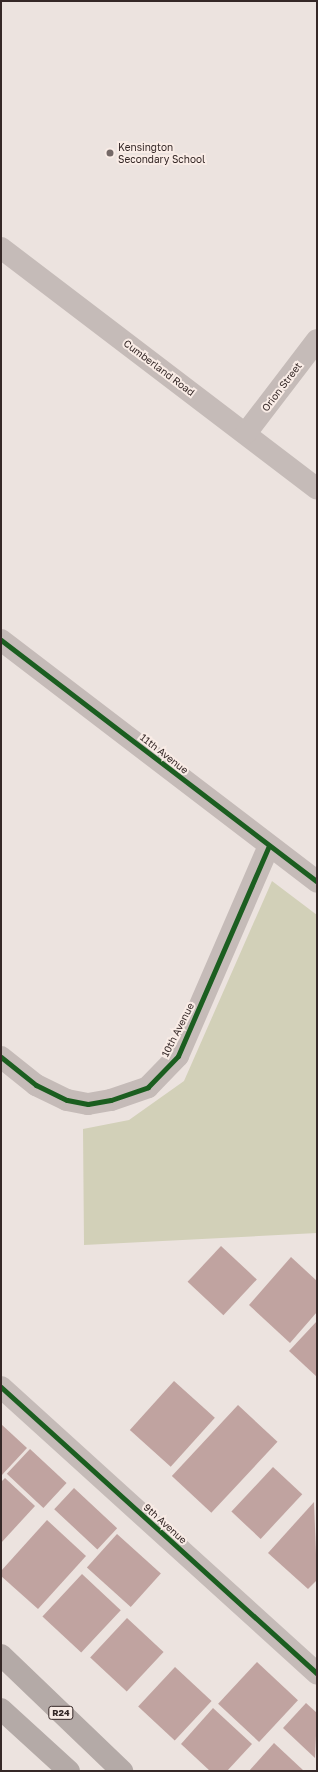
<!DOCTYPE html>
<html>
<head>
<meta charset="utf-8">
<style>
  body { margin:0 }
  #map { position:relative; width:318px; height:1772px; overflow:hidden; background:#ece3df; font-family:"Golos Text",sans-serif }
  div>[style] { position:absolute }
  [style*='--x'] { left:calc(var(--x)*1px); top:calc(var(--y)*1px); width:calc(var(--w)*1px); rotate:calc(var(--a)*1deg) }
  .green>* { inset:0; background:#d2d0b8 }
  .building>* { inset:0; background:#c0a3a0; transform-origin:0 0 }
  .minor>* { height:22px; margin:-11px; padding:0 11px; transform-origin:11px; border-radius:11px; background:#c5bbb8 }
  .major>* { height:22px; margin:-11px; padding:0 11px; transform-origin:11px; border-radius:11px; background:#b4aaa7 }
  .cycleway>* { height:5px; margin:-2.5px; padding:0 2.5px; transform-origin:2.5px; border-radius:2.5px; background:#1b5e20 }
  .dots>* { width:11px; height:11px; translate:-50% -50%; box-sizing:border-box; border:2px solid #f9ece6; border-radius:50% }
  span { translate:-50% -50%; white-space:nowrap; text-align:center; line-height:1.15; -webkit-text-stroke:4px #f9ece6; paint-order:stroke }
  .shield-label span { padding:1px 3px; background:#f9ece6; border:1px solid; border-radius:3px; -webkit-text-stroke-width:0 }
  .shield-label { font-size:9px; color:#352827; font-weight:700 }
  .poi-label { font-size:10px; color:#352827 }
  .left { translate:0 -50%; text-align:left }
  .street-label { font-size:10px; color:#352827 }
  .frame { position:absolute; inset:0; border:2px solid #352827; pointer-events:none }
</style>
</head>
<body>
<div id="map">
  <div class="green">
    <div style="clip-path:polygon(272px 881px,317px 915px,317px 1233px,84px 1245px,83px 1129px,129px 1120px,184px 1081px)"></div>
  </div>
  <div class="building">
    <div style="left:221px;top:1246px;width:49px;height:49px;rotate:43deg"></div>
    <div style="clip-path:polygon(291px 1257px,317px 1281px,317px 1312px,290px 1343px,249px 1305px)"></div>
    <div style="clip-path:polygon(317px 1321px,317px 1377px,289px 1351px)"></div>
    <div style="left:174px;top:1381px;width:55px;height:66px;rotate:42deg"></div>
    <div style="left:238px;top:1405px;width:54px;height:97px;rotate:43deg"></div>
    <div style="clip-path:polygon(1px 1424px,27px 1448px,1px 1476px)"></div>
    <div style="left:30px;top:1449px;width:50px;height:34px;rotate:43deg"></div>
    <div style="left:273px;top:1467px;width:40px;height:61px;rotate:43deg"></div>
    <div style="clip-path:polygon(5px 1478px,35px 1506px,1px 1543px,1px 1482px)"></div>
    <div style="left:74px;top:1488px;width:59px;height:29px;rotate:43deg"></div>
    <div style="clip-path:polygon(314px 1502px,317px 1580px,308px 1589px,268px 1553px)"></div>
    <div style="clip-path:polygon(47px 1520px,86px 1556px,38px 1609px,1px 1576px,1px 1571px)"></div>
    <div style="left:117px;top:1534px;width:59px;height:45px;rotate:42deg"></div>
    <div style="left:82px;top:1574px;width:53px;height:58px;rotate:43deg"></div>
    <div style="left:127px;top:1618px;width:50px;height:54px;rotate:43deg"></div>
    <div style="left:257px;top:1662px;width:56px;height:57px;rotate:43deg"></div>
    <div style="left:175px;top:1667px;width:50px;height:54px;rotate:43deg"></div>
    <div style="clip-path:polygon(306px 1703px,317px 1713px,315px 1758px,283px 1728px)"></div>
    <div style="clip-path:polygon(213px 1708px,252px 1744px,227px 1771px,210px 1771px,181px 1744px)"></div>
    <div style="clip-path:polygon(274px 1743px,304px 1771px,249px 1771px)"></div>
  </div>
  <div class="minor">
    <div style="--x:1;--y:248;--w:397;--a:37.3"></div>
    <div style="--x:246;--y:433;--w:117;--a:-52.6"></div>
    <div style="--x:1;--y:640;--w:398;--a:37.4"></div>
    <div style="--x:1;--y:1057;--w:45;--a:38.7"></div>
    <div style="--x:36;--y:1085;--w:34;--a:26"></div>
    <div style="--x:67;--y:1100;--w:21;--a:11"></div>
    <div style="--x:88;--y:1104;--w:23;--a:-10"></div>
    <div style="--x:111;--y:1100;--w:39;--a:-19"></div>
    <div style="--x:148;--y:1087;--w:43;--a:-45.9"></div>
    <div style="--x:178;--y:1056;--w:229;--a:-66.6"></div>
    <div style="--x:1;--y:1387;--w:427;--a:42.2"></div>
  </div>
  <div class="major">
    <div style="--x:1;--y:1655;--w:168;--a:43.8"></div>
    <div style="--x:1;--y:1709;--w:92;--a:42.4"></div>
  </div>
  <div class="cycleway">
    <div style="--x:1;--y:640;--w:398;--a:37.4"></div>
    <div style="--x:1;--y:1057;--w:45;--a:38.7"></div>
    <div style="--x:36;--y:1085;--w:34;--a:26"></div>
    <div style="--x:67;--y:1100;--w:21;--a:11"></div>
    <div style="--x:88;--y:1104;--w:23;--a:-10"></div>
    <div style="--x:111;--y:1100;--w:39;--a:-19"></div>
    <div style="--x:148;--y:1087;--w:43;--a:-45.9"></div>
    <div style="--x:178;--y:1056;--w:229;--a:-66.6"></div>
    <div style="--x:1;--y:1387;--w:427;--a:42.2"></div>
  </div>
  <div class="dots">
    <div style="left:110px;top:153px;background:#756967"></div>
  </div>
  <div class="shield-label">
    <span style="left:61px;top:1713px">R24</span>
  </div>
  <div class="poi-label">
    <span class="left" style="left:118px;top:153px">Kensington<br>Secondary School</span>
  </div>
  <div class="street-label">
    <span style="left:159px;top:368px;rotate:37deg">Cumberland Road</span>
    <span style="left:282px;top:387px;rotate:-53deg">Orion Street</span>
    <span style="left:164px;top:754px;rotate:38deg">11th Avenue</span>
    <span style="left:178px;top:1030px;rotate:-63deg">10th Avenue</span>
    <span style="left:165px;top:1524px;rotate:42deg">9th Avenue</span>
  </div>
  <div class="frame"></div>
</div>
</body>
</html>
